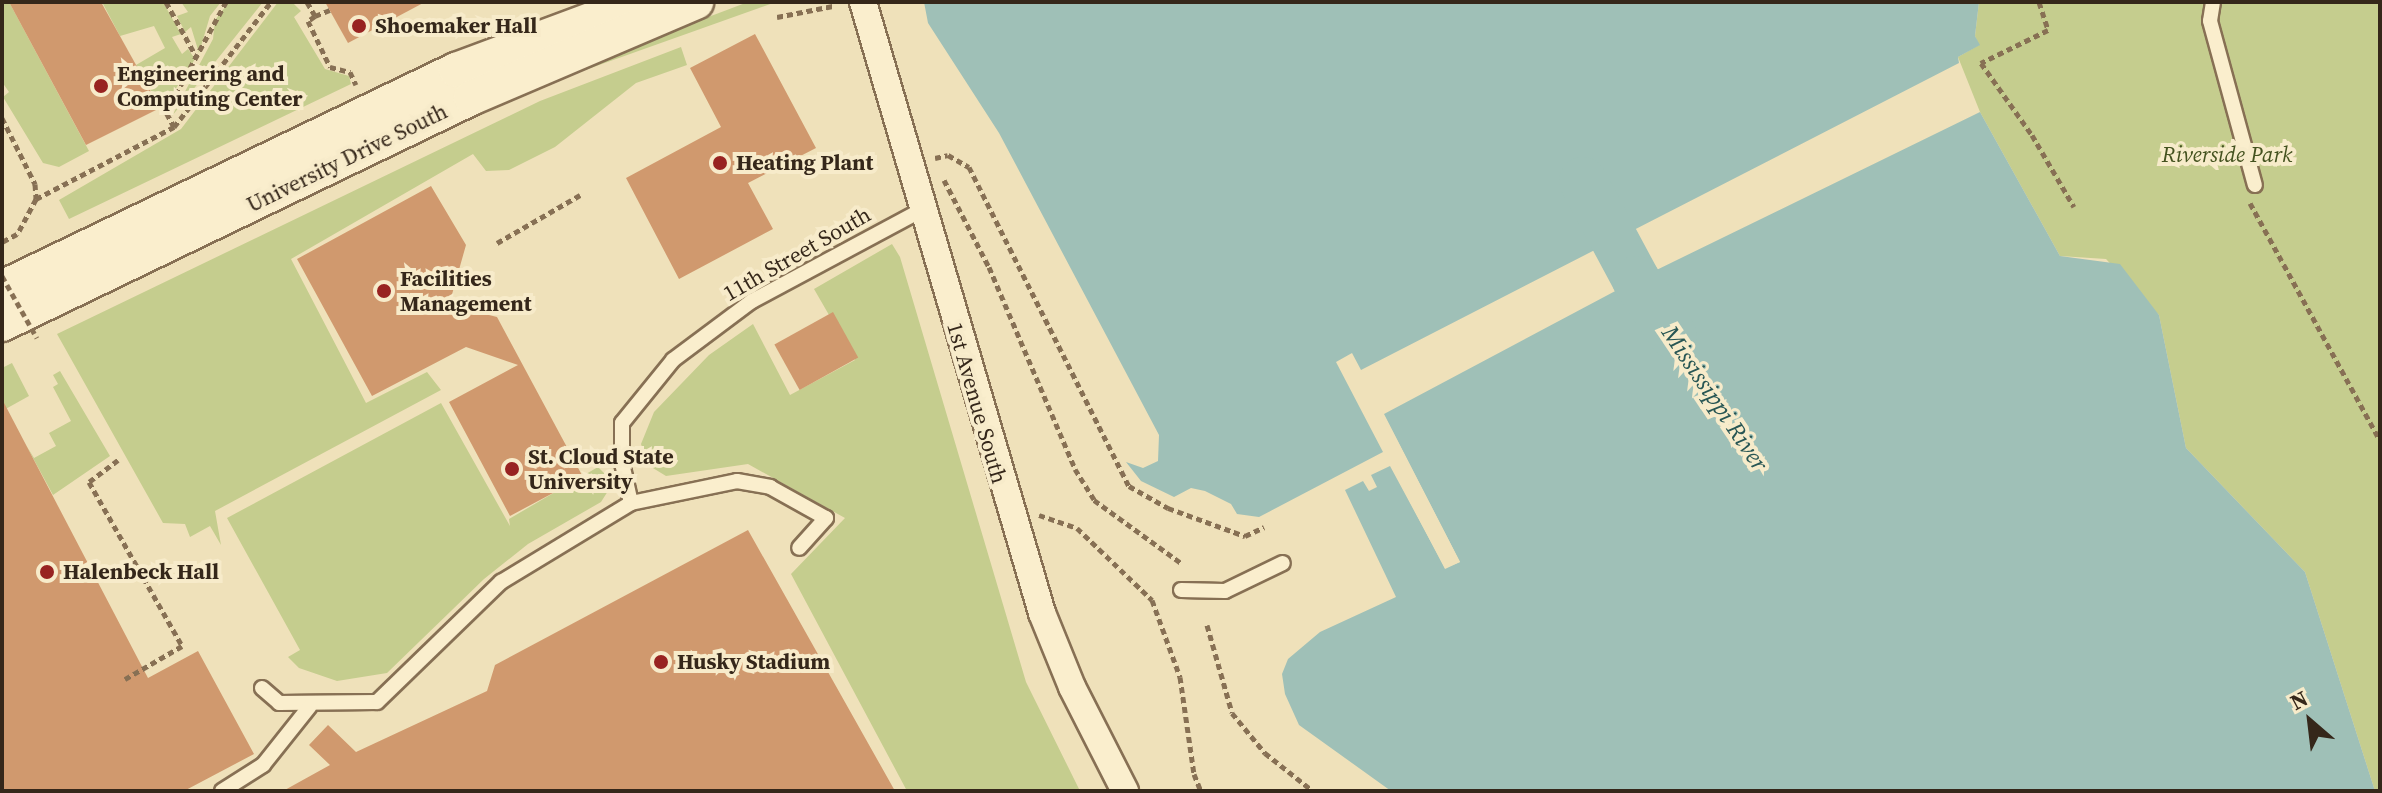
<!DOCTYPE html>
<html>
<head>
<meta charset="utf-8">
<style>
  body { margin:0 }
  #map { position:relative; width:2382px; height:793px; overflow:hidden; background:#efe1ba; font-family:"Source Serif 4",serif }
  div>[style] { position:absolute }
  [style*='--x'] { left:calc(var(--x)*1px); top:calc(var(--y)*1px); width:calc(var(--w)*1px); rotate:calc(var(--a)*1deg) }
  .green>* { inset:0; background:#c5cd8e }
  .water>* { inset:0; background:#9fc0b7 }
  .pier>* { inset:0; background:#efe1ba }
  .river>* { height:48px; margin:-24px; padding:0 24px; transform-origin:24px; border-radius:24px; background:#9fc0b7 }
  .building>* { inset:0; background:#d0996e; transform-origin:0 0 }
  .path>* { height:5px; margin-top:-2.5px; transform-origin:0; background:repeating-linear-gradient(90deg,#877054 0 6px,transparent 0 10px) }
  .roads { filter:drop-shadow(2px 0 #877054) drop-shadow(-2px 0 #877054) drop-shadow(0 2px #877054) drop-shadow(0 -2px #877054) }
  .service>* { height:14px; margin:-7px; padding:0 7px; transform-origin:7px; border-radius:7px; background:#faeecd }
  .minor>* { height:26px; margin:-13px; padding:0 13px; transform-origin:13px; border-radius:13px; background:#faeecd }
  .tertiary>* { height:34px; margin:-17px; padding:0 17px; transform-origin:17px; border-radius:17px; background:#faeecd }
  .path-bridge>* { height:5px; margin-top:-2.5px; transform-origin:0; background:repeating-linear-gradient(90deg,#877054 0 6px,transparent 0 10px) }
  .dots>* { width:22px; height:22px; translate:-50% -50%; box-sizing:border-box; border:4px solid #f7ebca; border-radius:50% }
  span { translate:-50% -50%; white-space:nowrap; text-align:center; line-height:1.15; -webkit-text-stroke:8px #f7ebca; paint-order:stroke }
  .poi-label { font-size:22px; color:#35271a; font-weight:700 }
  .left { translate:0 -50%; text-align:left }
  .park-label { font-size:22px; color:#44521f; font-style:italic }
  .street-label { font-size:22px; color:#35271a }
  .water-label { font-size:24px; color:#285654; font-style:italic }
  .frame { position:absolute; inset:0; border:4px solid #35271a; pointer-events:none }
  .north { position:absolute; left:2270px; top:681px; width:80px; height:80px; -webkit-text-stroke:6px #f7ebca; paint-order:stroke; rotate:332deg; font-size:22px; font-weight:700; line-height:32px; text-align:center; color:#35271a }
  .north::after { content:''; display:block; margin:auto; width:28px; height:36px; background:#35271a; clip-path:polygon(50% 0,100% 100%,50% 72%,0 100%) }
</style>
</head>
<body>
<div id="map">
  <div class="green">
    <div style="clip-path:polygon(2px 2px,9px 2px,89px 151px,59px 167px,43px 163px,3px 97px,9px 92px,2px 82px)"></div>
    <div style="clip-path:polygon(102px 2px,163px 2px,181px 34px,172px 37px,182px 54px,188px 49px,195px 59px,162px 110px,136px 65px,165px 48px,154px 26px,120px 36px)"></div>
    <div style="clip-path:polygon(181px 2px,221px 2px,210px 16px,199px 53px,191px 27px,185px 32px,177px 16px,188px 12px)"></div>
    <div style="clip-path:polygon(229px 2px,263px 2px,172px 116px,213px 39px,215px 20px)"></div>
    <div style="clip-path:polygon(278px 2px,292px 2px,301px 11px,294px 17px,325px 69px,349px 76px,351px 84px,69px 219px,59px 200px,181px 129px)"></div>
    <div style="clip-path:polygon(748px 2px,776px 2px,557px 80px,555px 75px)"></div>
    <div style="clip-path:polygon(1979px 2px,2380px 2px,2380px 791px,2375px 791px,2305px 572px,2186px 448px,2159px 315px,2106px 259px,2060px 256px,1980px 112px,1958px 57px,1979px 45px,1975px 36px)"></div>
    <div style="clip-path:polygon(681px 47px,687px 65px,636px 83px,555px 147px,509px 170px,486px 171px,473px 154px,291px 259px,366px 403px,427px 372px,441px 390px,215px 511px,221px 545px,210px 526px,190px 537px,185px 524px,163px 523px,57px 334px,540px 101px)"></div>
    <div style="clip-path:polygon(892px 244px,900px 257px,1026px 682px,1080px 791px,907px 791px,791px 574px,845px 518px,748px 464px,666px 476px,648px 465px,641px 444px,654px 412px,709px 355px,753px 324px,790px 395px,855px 360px,814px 289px)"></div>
    <div style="clip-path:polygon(12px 363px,29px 396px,2px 411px,2px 368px)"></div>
    <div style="clip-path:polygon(60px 371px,110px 456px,53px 495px,26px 445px,34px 458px,56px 446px,49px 433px,71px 421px,53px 387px,58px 384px,53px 375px)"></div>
    <div style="clip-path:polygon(441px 403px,510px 526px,509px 519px,598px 467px,609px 478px,608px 491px,601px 502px,528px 544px,484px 579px,387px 673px,337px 681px,299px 668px,288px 657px,300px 650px,227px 518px)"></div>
  </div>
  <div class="water">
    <div style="clip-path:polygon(924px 2px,1979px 2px,1975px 36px,1980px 45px,1958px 57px,1959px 63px,1361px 370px,1352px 353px,1336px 362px,1383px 452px,1259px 517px,1237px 514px,1231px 504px,1205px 491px,1191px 488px,1174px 497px,1141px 481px,1126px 462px,1143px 468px,1158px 461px,1159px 435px,999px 133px,928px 23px)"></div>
    <div style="clip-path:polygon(1980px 112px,2060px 256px,2120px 264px,2159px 315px,2186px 448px,2305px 572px,2375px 791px,1391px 791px,1299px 725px,1285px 694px,1282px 674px,1288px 659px,1320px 632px,1396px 597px,1345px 490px,1363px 481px,1369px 491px,1377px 487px,1371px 475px,1390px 466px,1445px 568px,1460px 562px,1384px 414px,1636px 280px)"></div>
  </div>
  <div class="pier">
    <div style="clip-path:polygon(1382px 411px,1460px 562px,1445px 569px,1389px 462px,1447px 563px,1455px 560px)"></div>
  </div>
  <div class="river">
    <div style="--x:1583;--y:181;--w:112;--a:61.8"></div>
    <div style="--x:1636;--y:280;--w:66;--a:56.1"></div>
  </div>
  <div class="building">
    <div style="clip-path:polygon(9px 2px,101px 2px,160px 108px,86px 145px)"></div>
    <div style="clip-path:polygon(325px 2px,425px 2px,348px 43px)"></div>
    <div style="clip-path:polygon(755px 34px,816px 148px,748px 183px,773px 229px,679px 279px,626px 178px,721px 127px,690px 68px)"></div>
    <div style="clip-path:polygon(431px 186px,466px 245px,449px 305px,497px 317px,583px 477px,510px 516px,449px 402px,518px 365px,466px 347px,372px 396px,297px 259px)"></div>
    <div style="left:833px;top:312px;width:52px;height:67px;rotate:61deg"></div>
    <div style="clip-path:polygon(2px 399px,148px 678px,198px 651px,254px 754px,184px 791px,2px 791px)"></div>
    <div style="clip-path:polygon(748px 530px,895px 791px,283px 791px,330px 765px,309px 745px,328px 725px,356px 752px,487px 691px,495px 665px)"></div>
  </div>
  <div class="path">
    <div style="--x:166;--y:2;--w:64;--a:61"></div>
    <div style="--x:307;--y:2;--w:16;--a:60"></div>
    <div style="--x:315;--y:16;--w:9;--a:144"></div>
    <div style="--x:308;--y:21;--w:51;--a:64.4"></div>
    <div style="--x:330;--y:67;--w:21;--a:14"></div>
    <div style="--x:350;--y:72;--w:14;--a:65"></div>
    <div style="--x:2039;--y:2;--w:29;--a:72"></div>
    <div style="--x:2048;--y:30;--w:75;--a:153.8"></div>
    <div style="--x:1981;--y:63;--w:88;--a:54.7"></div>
    <div style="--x:2032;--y:135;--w:83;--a:59.7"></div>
    <div style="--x:315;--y:16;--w:16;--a:-22"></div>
    <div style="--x:777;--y:17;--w:57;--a:-11.1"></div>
    <div style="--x:2;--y:118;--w:74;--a:63.4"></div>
    <div style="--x:35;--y:184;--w:15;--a:86"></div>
    <div style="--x:36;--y:199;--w:40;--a:118"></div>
    <div style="--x:17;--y:234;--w:17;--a:152"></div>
    <div style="--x:174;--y:127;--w:17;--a:-118"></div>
    <div style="--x:166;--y:112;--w:125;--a:-61.4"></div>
    <div style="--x:935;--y:158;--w:13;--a:-13"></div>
    <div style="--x:948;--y:155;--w:24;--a:30"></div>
    <div style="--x:969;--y:167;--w:357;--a:63.4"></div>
    <div style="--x:1129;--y:486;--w:45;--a:29.4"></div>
    <div style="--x:1168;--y:508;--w:82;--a:20"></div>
    <div style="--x:1245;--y:536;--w:21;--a:-25"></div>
    <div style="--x:944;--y:180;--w:98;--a:62.7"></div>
    <div style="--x:989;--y:267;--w:220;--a:66.9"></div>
    <div style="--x:1075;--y:469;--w:36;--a:58"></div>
    <div style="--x:1094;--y:500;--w:107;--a:35.9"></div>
    <div style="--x:36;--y:199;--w:156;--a:-27.6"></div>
    <div style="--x:174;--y:127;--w:158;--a:-52.2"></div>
    <div style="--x:2250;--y:203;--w:270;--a:61.3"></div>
    <div style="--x:497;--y:243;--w:96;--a:-30"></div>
    <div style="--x:118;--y:460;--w:36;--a:143"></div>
    <div style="--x:89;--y:482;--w:189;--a:60.4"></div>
    <div style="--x:182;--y:646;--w:66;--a:149.9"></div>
    <div style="--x:1039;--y:515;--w:40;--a:18.9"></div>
    <div style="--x:1077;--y:528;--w:104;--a:43.8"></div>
    <div style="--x:1152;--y:600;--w:82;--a:70"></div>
    <div style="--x:1180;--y:677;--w:98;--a:81.8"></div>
    <div style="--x:1194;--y:774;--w:18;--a:68"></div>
    <div style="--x:1207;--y:625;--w:91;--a:74.1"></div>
    <div style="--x:1232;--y:713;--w:52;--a:50.5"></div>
    <div style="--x:1265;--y:753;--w:61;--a:38.4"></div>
  </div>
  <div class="roads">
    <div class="service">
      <div style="--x:2213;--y:2;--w:19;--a:99"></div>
      <div style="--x:2210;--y:21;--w:170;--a:74.7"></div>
      <div style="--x:631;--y:503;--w:41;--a:-102.7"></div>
      <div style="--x:622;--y:463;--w:40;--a:-90"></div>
      <div style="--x:622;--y:423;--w:81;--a:-51"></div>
      <div style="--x:673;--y:360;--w:99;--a:-36.8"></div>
      <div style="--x:752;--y:301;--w:193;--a:-28.2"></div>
      <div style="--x:1181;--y:590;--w:44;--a:1.3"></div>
      <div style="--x:1225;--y:591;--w:64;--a:-25.8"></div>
      <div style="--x:262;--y:688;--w:23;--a:41"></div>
      <div style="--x:279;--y:703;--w:98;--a:-0.6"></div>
      <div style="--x:377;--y:702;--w:173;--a:-44.1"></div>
      <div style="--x:501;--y:582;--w:152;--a:-31.3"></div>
      <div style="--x:631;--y:503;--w:108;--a:-11.7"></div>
      <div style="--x:737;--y:481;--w:34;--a:10"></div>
      <div style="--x:770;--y:487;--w:64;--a:29"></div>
      <div style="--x:826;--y:518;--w:40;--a:132"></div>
      <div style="--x:222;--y:791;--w:49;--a:-32.4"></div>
      <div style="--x:263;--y:765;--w:75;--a:-51.5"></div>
    </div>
    <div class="minor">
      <div style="--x:863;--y:2;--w:637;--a:73.67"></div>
      <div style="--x:1042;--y:613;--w:80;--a:67.9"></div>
      <div style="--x:1072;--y:687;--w:117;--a:63"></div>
    </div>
    <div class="tertiary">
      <div style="--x:2;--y:288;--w:504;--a:-25.65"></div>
      <div style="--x:456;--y:70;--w:195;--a:-20.4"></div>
      <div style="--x:2;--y:324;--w:521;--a:-25.73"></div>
      <div style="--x:471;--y:98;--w:245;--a:-23.1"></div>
    </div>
  </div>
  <div class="path-bridge">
    <div style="--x:2;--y:276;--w:71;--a:60.6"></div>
  </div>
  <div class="dots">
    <div style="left:359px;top:26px;background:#982321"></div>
    <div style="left:101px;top:86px;background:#982321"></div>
    <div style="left:720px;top:163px;background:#982321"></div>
    <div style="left:384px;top:291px;background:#982321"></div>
    <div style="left:512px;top:469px;background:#982321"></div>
    <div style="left:47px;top:572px;background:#982321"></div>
    <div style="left:661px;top:662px;background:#982321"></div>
  </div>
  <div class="poi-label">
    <span class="left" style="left:375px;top:26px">Shoemaker Hall</span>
    <span class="left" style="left:117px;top:86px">Engineering and<br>Computing Center</span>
    <span class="left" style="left:736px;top:163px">Heating Plant</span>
    <span class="left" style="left:400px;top:291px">Facilities<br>Management</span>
    <span class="left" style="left:528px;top:469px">St. Cloud State<br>University</span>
    <span class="left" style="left:63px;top:572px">Halenbeck Hall</span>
    <span class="left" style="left:677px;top:662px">Husky Stadium</span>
  </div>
  <div class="park-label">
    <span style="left:2227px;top:155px">Riverside Park</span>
  </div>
  <div class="street-label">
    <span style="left:347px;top:158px;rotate:-26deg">University Drive South</span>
    <span style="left:797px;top:254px;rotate:-30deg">11th Street South</span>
    <span style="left:977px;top:403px;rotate:74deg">1st Avenue South</span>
  </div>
  <div class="water-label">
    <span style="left:1715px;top:398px;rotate:56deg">Mississippi River</span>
  </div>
  <div class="frame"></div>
  <div class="north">N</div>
</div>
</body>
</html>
